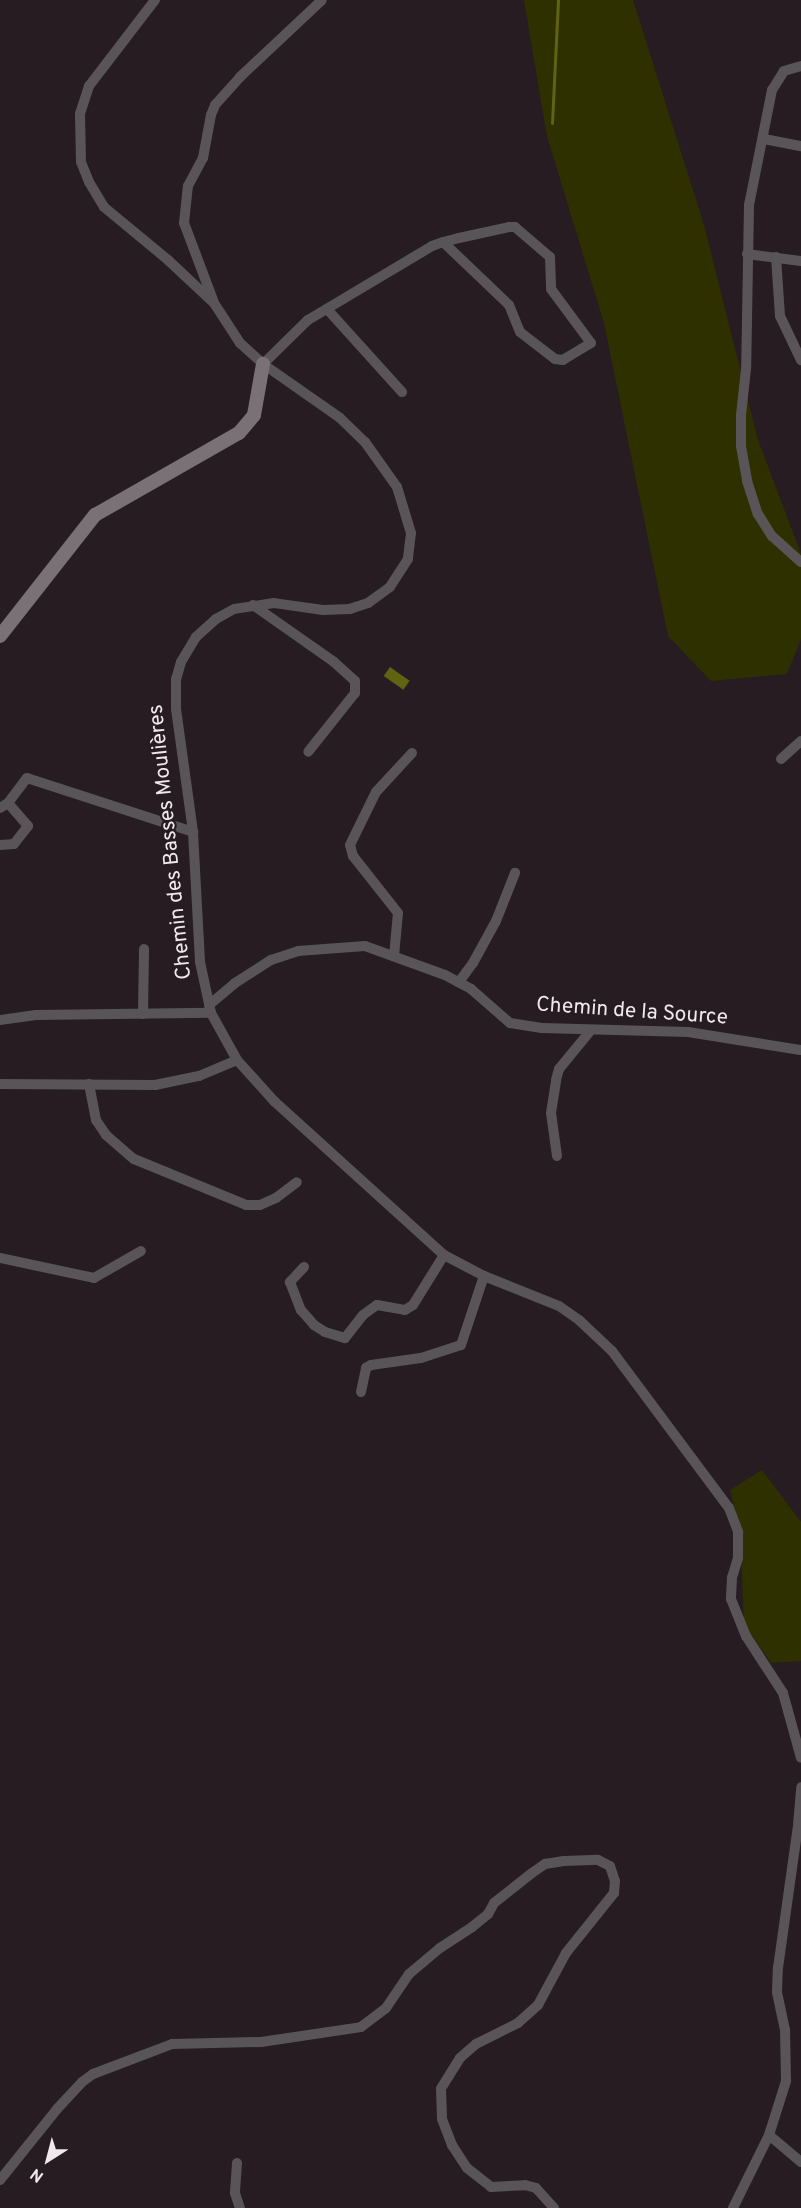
<!DOCTYPE html>
<html>
<head>
<meta charset="utf-8">
<style>
  body { margin:0 }
  #map { position:relative; width:801px; height:2208px; overflow:hidden; background:#261c22; font-family:Overpass,sans-serif }
  div>[style] { position:absolute }
  [style*='--x'] { left:calc(var(--x)*1px); top:calc(var(--y)*1px); width:calc(var(--w)*1px); rotate:calc(var(--a)*1deg) }
  .green>* { inset:0; background:#2f3000 }
  .water>* { inset:0; background:#606311; transform-origin:0 0 }
  .stream>* { height:3px; margin:-1.5px; padding:0 1.5px; transform-origin:1.5px; border-radius:1.5px; background:#606311 }
  .street>* { height:10px; margin:-5px; padding:0 5px; transform-origin:5px; border-radius:5px; background:#595457 }
  .secondary>* { height:14px; margin:-7px; padding:0 7px; transform-origin:7px; border-radius:7px; background:#7a7176 }
  span { translate:-50% -50%; white-space:nowrap; text-align:center; line-height:1.15; -webkit-text-stroke:4.5px #261c22; paint-order:stroke }
  .street-label { font-size:21px; color:#efe8ec }
  .north { position:absolute; left:18px; top:2130px; width:60px; height:60px; -webkit-text-stroke:4px #261c22; paint-order:stroke; rotate:216deg; font-size:16px; font-weight:700; line-height:24px; text-align:center; color:#efe8ec }
  .north::after { content:''; display:block; margin:auto; width:21px; height:27px; background:#efe8ec; clip-path:polygon(50% 0,100% 100%,50% 72%,0 100%) }
</style>
</head>
<body>
<div id="map">
  <div class="green">
    <div style="clip-path:polygon(524px 0,633px 0,704px 225px,758px 440px,801px 554px,801px 639px,787px 674px,711px 681px,668px 636px,604px 323px,547px 136px)"></div>
    <div style="clip-path:polygon(762px 1470px,801px 1522px,801px 1661px,771px 1663px,744px 1624px,740px 1530px,730px 1490px)"></div>
  </div>
  <div class="water">
    <div style="left:390px;top:667px;width:24px;height:11px;rotate:35deg"></div>
  </div>
  <div class="stream">
    <div style="--x:552;--y:123;--w:123;--a:-87.2"></div>
  </div>
  <div class="street">
    <div style="--x:155;--y:0;--w:108;--a:127.5"></div>
    <div style="--x:89;--y:86;--w:29;--a:108"></div>
    <div style="--x:80;--y:114;--w:48;--a:88.8"></div>
    <div style="--x:81;--y:162;--w:22;--a:68"></div>
    <div style="--x:89;--y:182;--w:29;--a:59"></div>
    <div style="--x:104;--y:207;--w:83;--a:39.6"></div>
    <div style="--x:168;--y:260;--w:63;--a:43.1"></div>
    <div style="--x:214;--y:303;--w:48;--a:57"></div>
    <div style="--x:240;--y:343;--w:31;--a:42"></div>
    <div style="--x:263;--y:364;--w:94;--a:35"></div>
    <div style="--x:340;--y:418;--w:35;--a:44"></div>
    <div style="--x:365;--y:442;--w:55;--a:54.6"></div>
    <div style="--x:397;--y:487;--w:48;--a:73.1"></div>
    <div style="--x:411;--y:533;--w:26;--a:97"></div>
    <div style="--x:408;--y:559;--w:33;--a:123"></div>
    <div style="--x:390;--y:587;--w:27;--a:144"></div>
    <div style="--x:368;--y:603;--w:19;--a:162"></div>
    <div style="--x:350;--y:609;--w:27;--a:178"></div>
    <div style="--x:323;--y:610;--w:49;--a:-171.9"></div>
    <div style="--x:274;--y:603;--w:40;--a:171.5"></div>
    <div style="--x:234;--y:609;--w:21;--a:151"></div>
    <div style="--x:216;--y:619;--w:27;--a:138"></div>
    <div style="--x:196;--y:637;--w:29;--a:121"></div>
    <div style="--x:181;--y:662;--w:18;--a:106"></div>
    <div style="--x:176;--y:679;--w:30;--a:90"></div>
    <div style="--x:176;--y:709;--w:124;--a:82.1"></div>
    <div style="--x:193;--y:832;--w:130;--a:86.9"></div>
    <div style="--x:200;--y:962;--w:52;--a:77.8"></div>
    <div style="--x:211;--y:1013;--w:54;--a:61"></div>
    <div style="--x:237;--y:1060;--w:55;--a:47.9"></div>
    <div style="--x:274;--y:1101;--w:229;--a:42.2"></div>
    <div style="--x:444;--y:1255;--w:45;--a:27.7"></div>
    <div style="--x:484;--y:1276;--w:81;--a:21.8"></div>
    <div style="--x:559;--y:1306;--w:24;--a:35"></div>
    <div style="--x:579;--y:1320;--w:45;--a:43.2"></div>
    <div style="--x:612;--y:1351;--w:196;--a:53.3"></div>
    <div style="--x:729;--y:1508;--w:26;--a:69"></div>
    <div style="--x:738;--y:1532;--w:26;--a:90"></div>
    <div style="--x:738;--y:1558;--w:21;--a:107"></div>
    <div style="--x:732;--y:1578;--w:21;--a:93"></div>
    <div style="--x:731;--y:1599;--w:40;--a:68"></div>
    <div style="--x:746;--y:1636;--w:68;--a:57"></div>
    <div style="--x:783;--y:1693;--w:67;--a:74.5"></div>
    <div style="--x:801;--y:66;--w:18;--a:164"></div>
    <div style="--x:784;--y:71;--w:22;--a:122"></div>
    <div style="--x:772;--y:90;--w:117;--a:101.3"></div>
    <div style="--x:749;--y:205;--w:164;--a:91"></div>
    <div style="--x:746;--y:369;--w:46;--a:96.2"></div>
    <div style="--x:741;--y:415;--w:31;--a:90"></div>
    <div style="--x:741;--y:446;--w:36;--a:80"></div>
    <div style="--x:747;--y:481;--w:35;--a:72"></div>
    <div style="--x:758;--y:514;--w:26;--a:58"></div>
    <div style="--x:772;--y:536;--w:39;--a:42"></div>
    <div style="--x:764;--y:139;--w:38;--a:11"></div>
    <div style="--x:747;--y:254;--w:54;--a:7.4"></div>
    <div style="--x:776;--y:257;--w:59;--a:86.1"></div>
    <div style="--x:780;--y:316;--w:49;--a:64.5"></div>
    <div style="--x:213;--y:300;--w:82;--a:-110.6"></div>
    <div style="--x:184;--y:223;--w:37;--a:-84"></div>
    <div style="--x:188;--y:186;--w:32;--a:-62"></div>
    <div style="--x:203;--y:158;--w:44;--a:-79.5"></div>
    <div style="--x:211;--y:115;--w:11;--a:-68"></div>
    <div style="--x:215;--y:105;--w:38;--a:-48"></div>
    <div style="--x:240;--y:77;--w:112;--a:-43.2"></div>
    <div style="--x:327;--y:309;--w:112;--a:47.9"></div>
    <div style="--x:263;--y:364;--w:63;--a:-44.4"></div>
    <div style="--x:308;--y:320;--w:144;--a:-30.8"></div>
    <div style="--x:432;--y:246;--w:12;--a:-20"></div>
    <div style="--x:443;--y:242;--w:16;--a:-14"></div>
    <div style="--x:459;--y:238;--w:51;--a:-12.4"></div>
    <div style="--x:509;--y:227;--w:6;--a:0"></div>
    <div style="--x:515;--y:227;--w:46;--a:40.6"></div>
    <div style="--x:550;--y:257;--w:32;--a:88"></div>
    <div style="--x:551;--y:289;--w:67;--a:53.5"></div>
    <div style="--x:591;--y:343;--w:33;--a:149"></div>
    <div style="--x:563;--y:360;--w:8;--a:-173"></div>
    <div style="--x:555;--y:359;--w:44;--a:-142.4"></div>
    <div style="--x:520;--y:332;--w:29;--a:-112"></div>
    <div style="--x:509;--y:305;--w:91;--a:-136.3"></div>
    <div style="--x:253;--y:605;--w:99;--a:35.1"></div>
    <div style="--x:334;--y:662;--w:28;--a:42"></div>
    <div style="--x:355;--y:681;--w:12;--a:90"></div>
    <div style="--x:355;--y:693;--w:75;--a:128.5"></div>
    <div style="--x:781;--y:759;--w:27;--a:-42"></div>
    <div style="--x:0;--y:808;--w:9;--a:-32"></div>
    <div style="--x:8;--y:803;--w:31;--a:-53"></div>
    <div style="--x:27;--y:778;--w:175;--a:18"></div>
    <div style="--x:0;--y:845;--w:14;--a:-4"></div>
    <div style="--x:14;--y:844;--w:23;--a:-52"></div>
    <div style="--x:28;--y:826;--w:30;--a:-131"></div>
    <div style="--x:394;--y:956;--w:43;--a:-84.7"></div>
    <div style="--x:398;--y:913;--w:73;--a:-128.3"></div>
    <div style="--x:353;--y:856;--w:11;--a:-105"></div>
    <div style="--x:350;--y:845;--w:59;--a:-63.9"></div>
    <div style="--x:376;--y:792;--w:53;--a:-47.3"></div>
    <div style="--x:459;--y:982;--w:24;--a:-54"></div>
    <div style="--x:473;--y:963;--w:48;--a:-61.3"></div>
    <div style="--x:496;--y:921;--w:52;--a:-68.4"></div>
    <div style="--x:209;--y:1005;--w:34;--a:-40"></div>
    <div style="--x:235;--y:983;--w:43;--a:-32.6"></div>
    <div style="--x:271;--y:960;--w:28;--a:-18"></div>
    <div style="--x:298;--y:951;--w:67;--a:-4.3"></div>
    <div style="--x:365;--y:946;--w:85;--a:19.9"></div>
    <div style="--x:445;--y:975;--w:30;--a:28"></div>
    <div style="--x:471;--y:989;--w:52;--a:41.1"></div>
    <div style="--x:510;--y:1023;--w:32;--a:9"></div>
    <div style="--x:542;--y:1028;--w:146;--a:1.6"></div>
    <div style="--x:688;--y:1032;--w:114;--a:9.1"></div>
    <div style="--x:143;--y:1014;--w:65;--a:-89.1"></div>
    <div style="--x:0;--y:1020;--w:36;--a:-8"></div>
    <div style="--x:36;--y:1015;--w:175;--a:-0.7"></div>
    <div style="--x:0;--y:1084;--w:155;--a:0.4"></div>
    <div style="--x:155;--y:1085;--w:45;--a:-11.6"></div>
    <div style="--x:199;--y:1076;--w:41;--a:-22.8"></div>
    <div style="--x:89;--y:1084;--w:37;--a:79"></div>
    <div style="--x:96;--y:1120;--w:18;--a:56"></div>
    <div style="--x:106;--y:1135;--w:37;--a:41"></div>
    <div style="--x:134;--y:1159;--w:121;--a:22.3"></div>
    <div style="--x:246;--y:1205;--w:14;--a:0"></div>
    <div style="--x:260;--y:1205;--w:17;--a:-24"></div>
    <div style="--x:276;--y:1198;--w:26;--a:-37"></div>
    <div style="--x:557;--y:1156;--w:43;--a:-97.9"></div>
    <div style="--x:551;--y:1113;--w:33;--a:-81"></div>
    <div style="--x:556;--y:1080;--w:11;--a:-75"></div>
    <div style="--x:559;--y:1069;--w:50;--a:-50.6"></div>
    <div style="--x:0;--y:1258;--w:96;--a:12"></div>
    <div style="--x:94;--y:1278;--w:54;--a:-29.9"></div>
    <div style="--x:304;--y:1267;--w:21;--a:133"></div>
    <div style="--x:290;--y:1282;--w:30;--a:69"></div>
    <div style="--x:301;--y:1310;--w:20;--a:49"></div>
    <div style="--x:314;--y:1325;--w:13;--a:32"></div>
    <div style="--x:325;--y:1332;--w:21;--a:17"></div>
    <div style="--x:345;--y:1338;--w:29;--a:-52"></div>
    <div style="--x:363;--y:1315;--w:17;--a:-36"></div>
    <div style="--x:377;--y:1305;--w:28;--a:10"></div>
    <div style="--x:405;--y:1310;--w:9;--a:-32"></div>
    <div style="--x:413;--y:1305;--w:59;--a:-58.2"></div>
    <div style="--x:361;--y:1392;--w:25;--a:-78"></div>
    <div style="--x:366;--y:1368;--w:6;--a:-31"></div>
    <div style="--x:371;--y:1365;--w:50;--a:-8"></div>
    <div style="--x:421;--y:1358;--w:42;--a:-18"></div>
    <div style="--x:461;--y:1345;--w:73;--a:-71.6"></div>
    <div style="--x:769;--y:2135;--w:42;--a:40.2"></div>
    <div style="--x:237;--y:2163;--w:30;--a:94"></div>
    <div style="--x:235;--y:2193;--w:16;--a:72"></div>
    <div style="--x:0;--y:2180;--w:91;--a:-51.2"></div>
    <div style="--x:57;--y:2109;--w:37;--a:-47"></div>
    <div style="--x:82;--y:2082;--w:14;--a:-36"></div>
    <div style="--x:93;--y:2074;--w:85;--a:-20.8"></div>
    <div style="--x:172;--y:2044;--w:89;--a:-1.3"></div>
    <div style="--x:261;--y:2042;--w:101;--a:-8.5"></div>
    <div style="--x:361;--y:2027;--w:31;--a:-37"></div>
    <div style="--x:386;--y:2008;--w:41;--a:-55.9"></div>
    <div style="--x:409;--y:1974;--w:40;--a:-40"></div>
    <div style="--x:440;--y:1948;--w:38;--a:-33"></div>
    <div style="--x:472;--y:1927;--w:21;--a:-39"></div>
    <div style="--x:488;--y:1914;--w:13;--a:-61"></div>
    <div style="--x:494;--y:1903;--w:48;--a:-38.3"></div>
    <div style="--x:532;--y:1873;--w:16;--a:-35"></div>
    <div style="--x:545;--y:1864;--w:19;--a:-9"></div>
    <div style="--x:564;--y:1861;--w:34;--a:-2"></div>
    <div style="--x:598;--y:1860;--w:13;--a:27"></div>
    <div style="--x:610;--y:1866;--w:16;--a:72"></div>
    <div style="--x:615;--y:1881;--w:12;--a:95"></div>
    <div style="--x:614;--y:1893;--w:77;--a:128.7"></div>
    <div style="--x:566;--y:1953;--w:59;--a:118.3"></div>
    <div style="--x:538;--y:2005;--w:27;--a:138"></div>
    <div style="--x:518;--y:2023;--w:47;--a:153.4"></div>
    <div style="--x:476;--y:2044;--w:21;--a:139"></div>
    <div style="--x:460;--y:2058;--w:36;--a:122"></div>
    <div style="--x:441;--y:2089;--w:30;--a:88"></div>
    <div style="--x:442;--y:2119;--w:28;--a:69"></div>
    <div style="--x:452;--y:2145;--w:27;--a:57"></div>
    <div style="--x:467;--y:2168;--w:31;--a:38"></div>
    <div style="--x:491;--y:2187;--w:34;--a:-3"></div>
    <div style="--x:525;--y:2185;--w:11;--a:15"></div>
    <div style="--x:536;--y:2188;--w:27;--a:48"></div>
    <div style="--x:733;--y:2208;--w:81;--a:-63.7"></div>
    <div style="--x:769;--y:2135;--w:57;--a:-72.5"></div>
    <div style="--x:786;--y:2081;--w:51;--a:-91.1"></div>
    <div style="--x:785;--y:2030;--w:39;--a:-102"></div>
    <div style="--x:777;--y:1992;--w:24;--a:-88"></div>
    <div style="--x:778;--y:1968;--w:144;--a:-82"></div>
    <div style="--x:798;--y:1825;--w:38;--a:-85"></div>
  </div>
  <div class="secondary">
    <div style="--x:0;--y:636;--w:154;--a:-51.9"></div>
    <div style="--x:95;--y:515;--w:166;--a:-29.7"></div>
    <div style="--x:239;--y:433;--w:23;--a:-50"></div>
    <div style="--x:254;--y:415;--w:52;--a:-80"></div>
  </div>
  <div class="street-label">
    <span style="left:171px;top:842px;rotate:-96deg">Chemin des Basses Moulières</span>
    <span style="left:632px;top:1012px;rotate:4deg">Chemin de la Source</span>
  </div>
  <div class="north">N</div>
</div>
</body>
</html>
